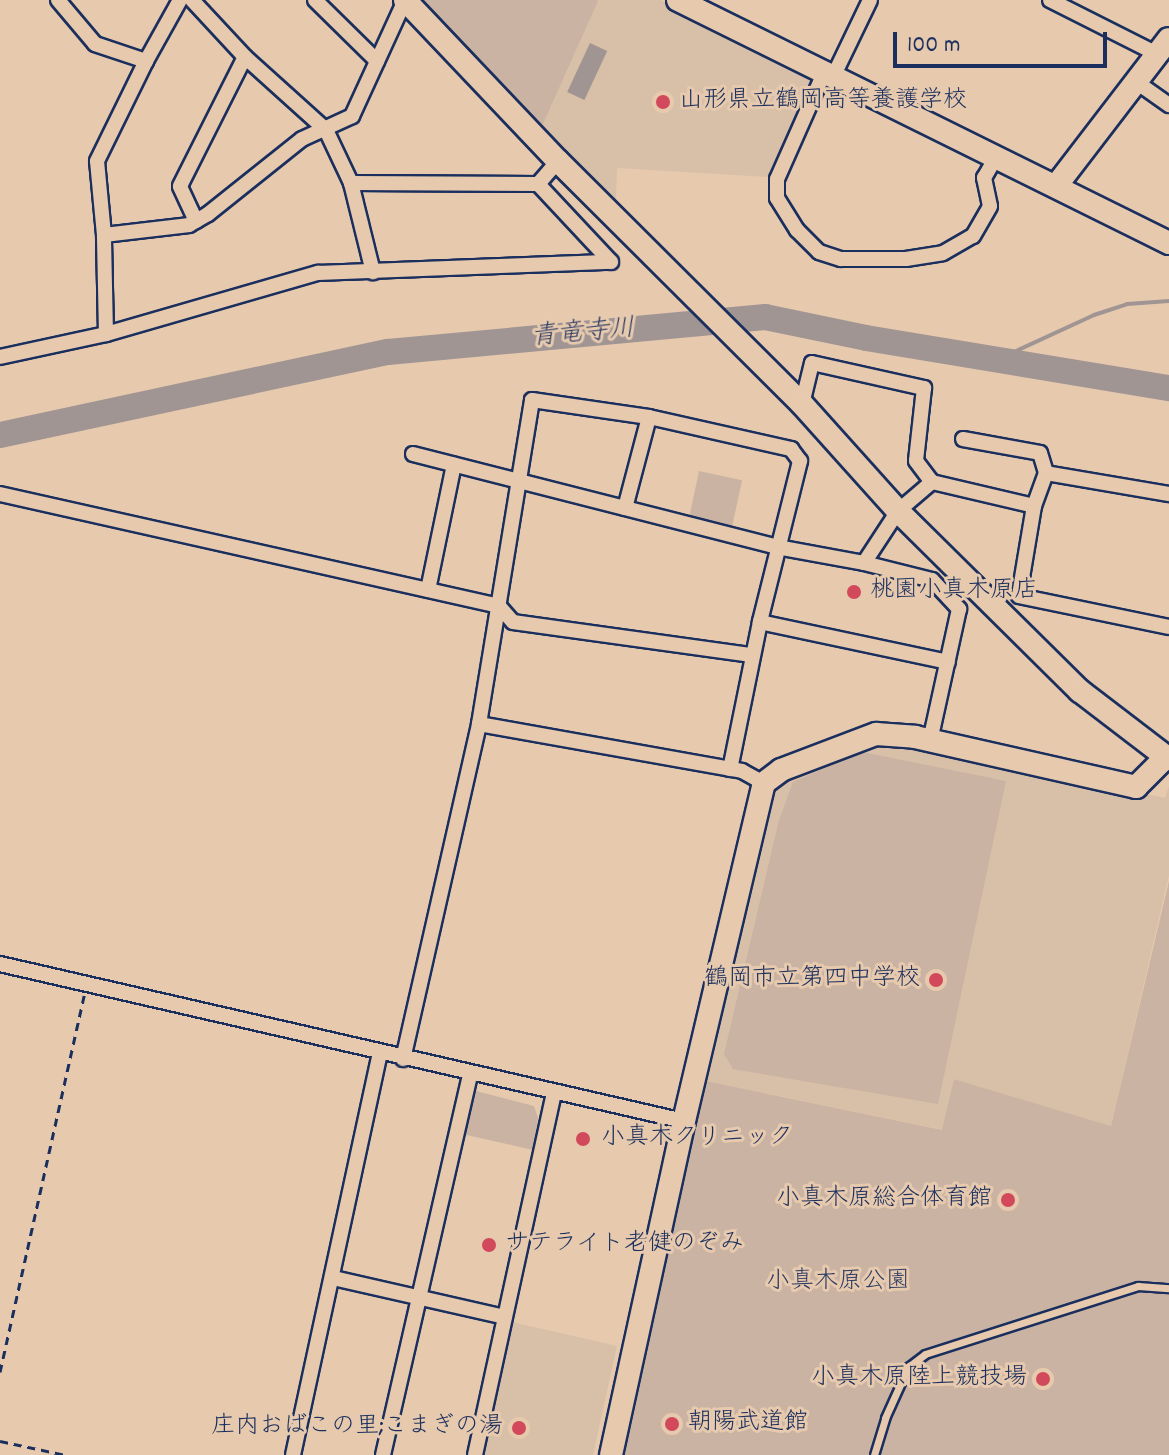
<!DOCTYPE html>
<html>
<head>
<meta charset="utf-8">
<style>
  body { margin:0 }
  #map { position:relative; width:1169px; height:1455px; overflow:hidden; background:#e7caae; font-family:Dekko,"Klee One",sans-serif }
  div>[style] { position:absolute }
  [style*='--x'] { left:calc(var(--x)*1px); top:calc(var(--y)*1px); width:calc(var(--w)*1px); rotate:calc(var(--a)*1deg) }
  .built>* { inset:0; background:#d8bfa8 }
  .green>* { inset:0; background:#cab3a2; transform-origin:0 0 }
  .water>* { inset:0; background:#a19593; transform-origin:0 0 }
  .stream>* { height:4px; margin:-2px; padding:0 2px; transform-origin:2px; border-radius:2px; background:#a19593 }
  .river>* { height:26px; margin:-13px; padding:0 13px; transform-origin:13px; border-radius:13px; background:#a19593 }
  .path>* { height:3px; margin-top:-1.5px; transform-origin:0; background:repeating-linear-gradient(90deg,#1b2f5e 0 8px,transparent 0 14px) }
  .roads { filter:drop-shadow(2px 0 #1b2f5e) drop-shadow(-2px 0 #1b2f5e) drop-shadow(0 2px #1b2f5e) drop-shadow(0 -2px #1b2f5e) }
  .lane>* { height:7px; margin:-3.5px; padding:0 3.5px; transform-origin:3.5px; border-radius:3.5px; background:#e7caae }
  .street>* { height:14px; margin:-7px; padding:0 7px; transform-origin:7px; border-radius:7px; background:#e7caae }
  .secondary>* { height:22px; margin:-11px; padding:0 11px; transform-origin:11px; border-radius:11px; background:#e7caae }
  .dots>* { width:22px; height:22px; translate:-50% -50%; box-sizing:border-box; border:4px solid #e7caae; border-radius:50% }
  span { translate:-50% -50%; white-space:nowrap; text-align:center; line-height:1.15; -webkit-text-stroke:6px #e7caae; paint-order:stroke }
  .poi-label { font-size:24px; color:#1b2f5e }
  .left { translate:0 -50%; text-align:left }
  .right { translate:-100% -50%; text-align:right }
  .park-label { font-size:24px; color:#2c3c65 }
  .water-label { font-size:26px; color:#2f3e66; font-style:italic }
  .scale { position:absolute; left:893px; top:32px; width:214px; height:36px; box-sizing:border-box; border:4px solid #1b2f5e; border-top:0; padding-left:10px; font-size:24px; line-height:28px; white-space:nowrap; color:#1b2f5e; -webkit-text-stroke:6px #e7caae; paint-order:stroke }
</style>
</head>
<body>
<div id="map">
  <div class="built">
    <div style="clip-path:polygon(416px 0,661px 0,820px 78px,769px 177px,617px 168px,616px 201px)"></div>
    <div style="clip-path:polygon(883px 740px,1165px 798px,1169px 786px,1169px 875px,1111px 1126px,954px 1079px,943px 1130px,706px 1081px,765px 801px,777px 783px)"></div>
    <div style="clip-path:polygon(512px 1322px,617px 1346px,593px 1455px,484px 1455px)"></div>
  </div>
  <div class="green">
    <div style="clip-path:polygon(416px 0,596px 0,598px 1px,542px 126px)"></div>
    <div style="left:699px;top:471px;width:44px;height:48px;rotate:12deg"></div>
    <div style="clip-path:polygon(862px 752px,1006px 781px,938px 1104px,733px 1069px,724px 1054px,779px 820px,793px 782px)"></div>
    <div style="clip-path:polygon(1169px 881px,1169px 1455px,622px 1455px,706px 1081px,942px 1130px,954px 1079px,1111px 1126px)"></div>
    <div style="clip-path:polygon(476px 1091px,534px 1106px,538px 1118px,533px 1150px,462px 1134px,469px 1095px)"></div>
  </div>
  <div class="water">
    <div style="left:590px;top:43px;width:19px;height:54px;rotate:25deg"></div>
  </div>
  <div class="stream">
    <div style="--x:1001;--y:358;--w:102;--a:-24.8"></div>
    <div style="--x:1094;--y:315;--w:35;--a:-18"></div>
    <div style="--x:1127;--y:304;--w:42;--a:-4.1"></div>
  </div>
  <div class="river">
    <div style="--x:0;--y:435;--w:397;--a:-12.1"></div>
    <div style="--x:388;--y:352;--w:379;--a:-5.3"></div>
    <div style="--x:765;--y:317;--w:103;--a:11.7"></div>
    <div style="--x:866;--y:338;--w:307;--a:9.4"></div>
  </div>
  <div class="path">
    <div style="--x:0;--y:1372;--w:386;--a:-77.4"></div>
    <div style="--x:0;--y:1441;--w:67;--a:12"></div>
  </div>
  <div class="roads">
    <div class="lane">
      <div style="--x:874;--y:1455;--w:39;--a:-73"></div>
      <div style="--x:885;--y:1418;--w:56;--a:-65.7"></div>
      <div style="--x:908;--y:1367;--w:21;--a:-37"></div>
      <div style="--x:925;--y:1354;--w:224;--a:-17.7"></div>
      <div style="--x:1138;--y:1286;--w:31;--a:4"></div>
    </div>
    <div class="street">
      <div style="--x:58;--y:0;--w:57;--a:49.9"></div>
      <div style="--x:95;--y:44;--w:54;--a:18.4"></div>
      <div style="--x:192;--y:0;--w:78;--a:47.1"></div>
      <div style="--x:245;--y:57;--w:109;--a:42"></div>
      <div style="--x:326;--y:130;--w:59;--a:64.7"></div>
      <div style="--x:351;--y:183;--w:92;--a:76.1"></div>
      <div style="--x:315;--y:0;--w:87;--a:44.5"></div>
      <div style="--x:1050;--y:0;--w:120;--a:26.8"></div>
      <div style="--x:824;--y:73;--w:116;--a:113.9"></div>
      <div style="--x:777;--y:179;--w:19;--a:90"></div>
      <div style="--x:777;--y:198;--w:38;--a:58"></div>
      <div style="--x:797;--y:230;--w:31;--a:45"></div>
      <div style="--x:819;--y:252;--w:23;--a:18"></div>
      <div style="--x:841;--y:259;--w:65;--a:0"></div>
      <div style="--x:906;--y:259;--w:37;--a:-9"></div>
      <div style="--x:943;--y:253;--w:34;--a:-30"></div>
      <div style="--x:973;--y:236;--w:34;--a:-60"></div>
      <div style="--x:990;--y:206;--w:29;--a:-102"></div>
      <div style="--x:984;--y:178;--w:24;--a:-60"></div>
      <div style="--x:833;--y:77;--w:85;--a:-64.3"></div>
      <div style="--x:1135;--y:81;--w:42;--a:35.2"></div>
      <div style="--x:538;--y:184;--w:30;--a:-49"></div>
      <div style="--x:196;--y:221;--w:38;--a:-115"></div>
      <div style="--x:180;--y:186;--w:144;--a:-63.3"></div>
      <div style="--x:104;--y:235;--w:86;--a:-6.7"></div>
      <div style="--x:189;--y:225;--w:22;--a:-30"></div>
      <div style="--x:208;--y:214;--w:120;--a:-38.6"></div>
      <div style="--x:302;--y:139;--w:55;--a:-24.7"></div>
      <div style="--x:352;--y:116;--w:128;--a:-65.4"></div>
      <div style="--x:106;--y:334;--w:99;--a:-91.2"></div>
      <div style="--x:104;--y:235;--w:74;--a:-95.4"></div>
      <div style="--x:97;--y:161;--w:111;--a:-63.9"></div>
      <div style="--x:146;--y:61;--w:70;--a:-60.9"></div>
      <div style="--x:0;--y:357;--w:108;--a:-12.2"></div>
      <div style="--x:106;--y:334;--w:221;--a:-16.1"></div>
      <div style="--x:318;--y:273;--w:293;--a:-2.2"></div>
      <div style="--x:611;--y:262;--w:107;--a:-133.1"></div>
      <div style="--x:538;--y:184;--w:187;--a:-179.7"></div>
      <div style="--x:802;--y:404;--w:42;--a:-76.3"></div>
      <div style="--x:812;--y:363;--w:115;--a:12.6"></div>
      <div style="--x:924;--y:388;--w:73;--a:96.3"></div>
      <div style="--x:916;--y:461;--w:26;--a:53"></div>
      <div style="--x:932;--y:482;--w:105;--a:13.2"></div>
      <div style="--x:1034;--y:506;--w:91;--a:99.5"></div>
      <div style="--x:1019;--y:596;--w:153;--a:11.7"></div>
      <div style="--x:963;--y:439;--w:78;--a:10.3"></div>
      <div style="--x:1040;--y:453;--w:21;--a:73"></div>
      <div style="--x:1046;--y:473;--w:35;--a:110"></div>
      <div style="--x:413;--y:454;--w:376;--a:14.3"></div>
      <div style="--x:777;--y:547;--w:88;--a:10.4"></div>
      <div style="--x:864;--y:563;--w:62;--a:-56.8"></div>
      <div style="--x:898;--y:511;--w:45;--a:-40.5"></div>
      <div style="--x:1046;--y:473;--w:125;--a:9.7"></div>
      <div style="--x:0;--y:494;--w:511;--a:12.65"></div>
      <div style="--x:499;--y:606;--w:21;--a:49"></div>
      <div style="--x:513;--y:622;--w:241;--a:7.9"></div>
      <div style="--x:625;--y:508;--w:94;--a:-75.2"></div>
      <div style="--x:864;--y:563;--w:70;--a:14"></div>
      <div style="--x:932;--y:580;--w:40;--a:47"></div>
      <div style="--x:959;--y:609;--w:135;--a:102.4"></div>
      <div style="--x:428;--y:590;--w:128;--a:-78.3"></div>
      <div style="--x:760;--y:622;--w:192;--a:12"></div>
      <div style="--x:479;--y:724;--w:267;--a:10.1"></div>
      <div style="--x:742;--y:771;--w:25;--a:29"></div>
      <div style="--x:0;--y:964;--w:702;--a:12.93"></div>
      <div style="--x:403;--y:1059;--w:344;--a:-77.2"></div>
      <div style="--x:479;--y:724;--w:328;--a:-80.7"></div>
      <div style="--x:532;--y:400;--w:118;--a:8.3"></div>
      <div style="--x:649;--y:417;--w:146;--a:12.7"></div>
      <div style="--x:791;--y:449;--w:15;--a:53"></div>
      <div style="--x:800;--y:461;--w:166;--a:104"></div>
      <div style="--x:760;--y:622;--w:150;--a:101.5"></div>
      <div style="--x:333;--y:1278;--w:176;--a:12.8"></div>
      <div style="--x:293;--y:1455;--w:411;--a:-77.8"></div>
      <div style="--x:383;--y:1455;--w:391;--a:-77.1"></div>
      <div style="--x:475;--y:1455;--w:371;--a:-77.7"></div>
    </div>
    <div class="secondary">
      <div style="--x:405;--y:0;--w:222;--a:46.5"></div>
      <div style="--x:558;--y:161;--w:344;--a:44.9"></div>
      <div style="--x:802;--y:404;--w:144;--a:48.1"></div>
      <div style="--x:898;--y:511;--w:256;--a:44.7"></div>
      <div style="--x:1080;--y:691;--w:112;--a:37.4"></div>
      <div style="--x:678;--y:0;--w:548;--a:26.33"></div>
      <div style="--x:1056;--y:186;--w:185;--a:-52.5"></div>
      <div style="--x:611;--y:1455;--w:342;--a:-77.7"></div>
      <div style="--x:684;--y:1121;--w:347;--a:-76.7"></div>
      <div style="--x:764;--y:783;--w:21;--a:-37"></div>
      <div style="--x:781;--y:770;--w:102;--a:-20.8"></div>
      <div style="--x:876;--y:734;--w:39;--a:4"></div>
      <div style="--x:915;--y:737;--w:227;--a:12.7"></div>
      <div style="--x:1136;--y:787;--w:42;--a:-45"></div>
    </div>
  </div>
  <div class="dots">
    <div style="left:663px;top:102px;background:#d1495b"></div>
    <div style="left:854px;top:592px;background:#d1495b"></div>
    <div style="left:936px;top:980px;background:#d1495b"></div>
    <div style="left:583px;top:1139px;background:#d1495b"></div>
    <div style="left:1008px;top:1200px;background:#d1495b"></div>
    <div style="left:489px;top:1245px;background:#d1495b"></div>
    <div style="left:1043px;top:1379px;background:#d1495b"></div>
    <div style="left:672px;top:1424px;background:#d1495b"></div>
    <div style="left:519px;top:1428px;background:#d1495b"></div>
  </div>
  <div class="poi-label">
    <span class="left" style="left:679px;top:102px">山形県立鶴岡高等養護学校</span>
    <span class="left" style="left:870px;top:592px">桃園小真木原店</span>
    <span class="right" style="left:920px;top:980px">鶴岡市立第四中学校</span>
    <span class="left" style="left:601px;top:1139px">小真木クリニック</span>
    <span class="right" style="left:992px;top:1200px">小真木原総合体育館</span>
    <span class="left" style="left:505px;top:1245px">サテライト老健のぞみ</span>
    <span class="right" style="left:1027px;top:1379px">小真木原陸上競技場</span>
    <span class="left" style="left:688px;top:1424px">朝陽武道館</span>
    <span class="right" style="left:503px;top:1428px">庄内おばこの里;こまぎの湯</span>
  </div>
  <div class="park-label">
    <span style="left:838px;top:1283px">小真木原公園</span>
  </div>
  <div class="water-label">
    <span style="left:583px;top:334px;rotate:-5deg">青竜寺川</span>
  </div>
  <div class="scale">100 m</div>
</div>
</body>
</html>
